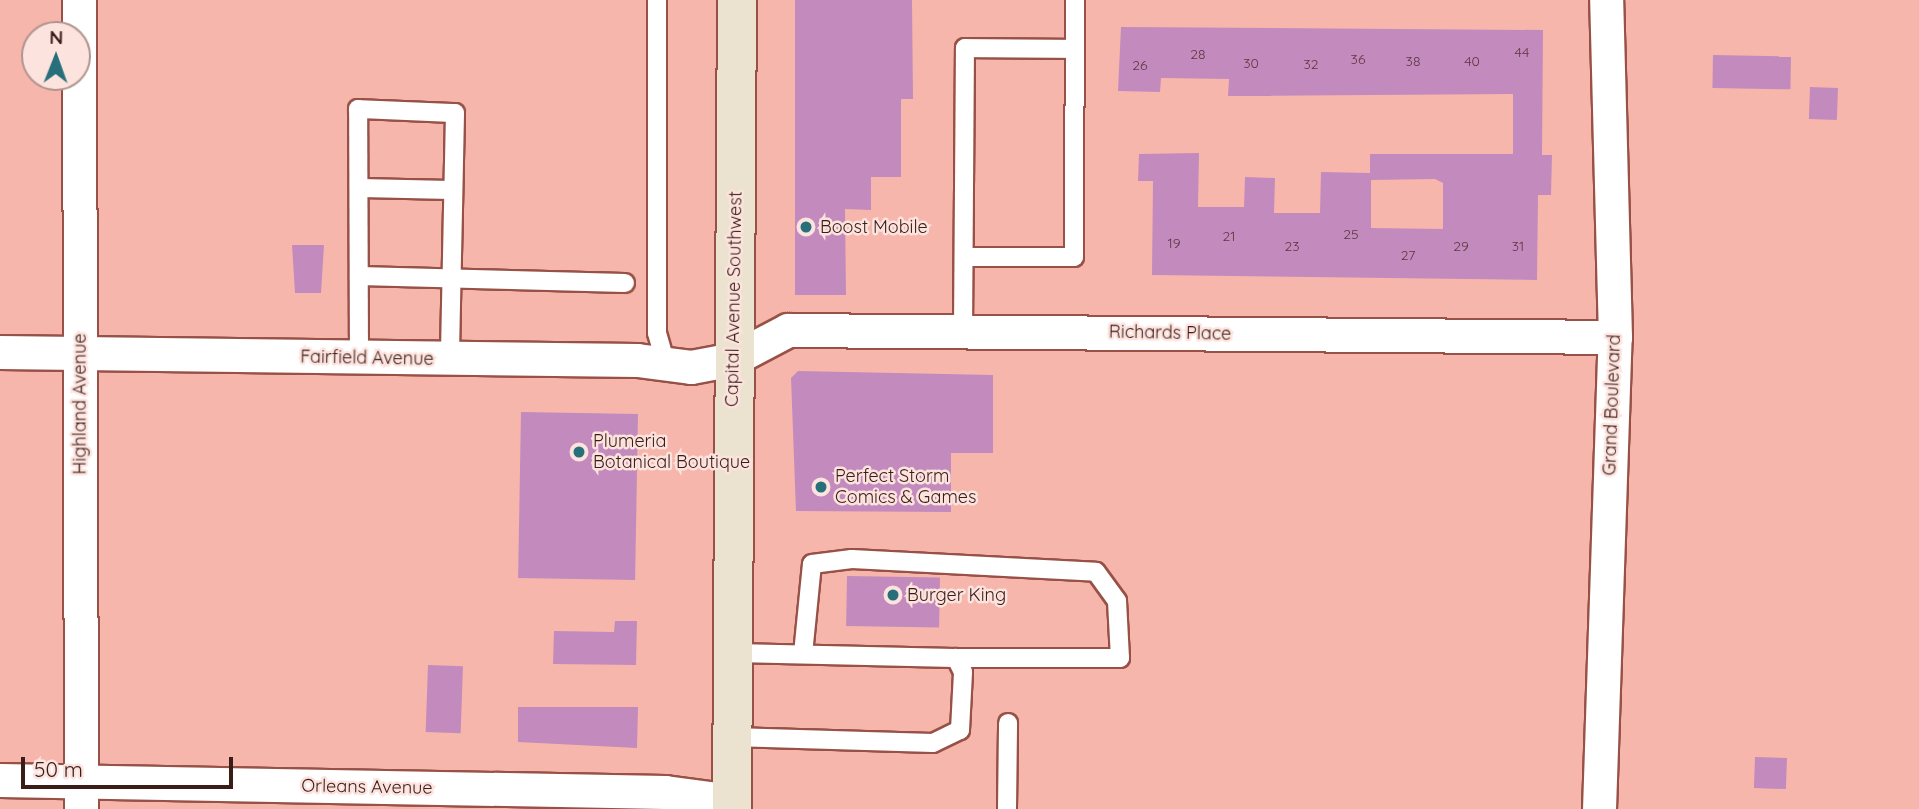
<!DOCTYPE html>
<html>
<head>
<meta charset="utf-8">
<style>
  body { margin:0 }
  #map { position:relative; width:1919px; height:809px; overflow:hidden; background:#f7b6ab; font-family:Quicksand,sans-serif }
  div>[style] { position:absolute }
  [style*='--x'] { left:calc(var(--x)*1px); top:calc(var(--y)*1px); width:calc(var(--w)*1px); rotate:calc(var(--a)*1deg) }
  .building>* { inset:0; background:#c38abd; transform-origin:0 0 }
  .roads { filter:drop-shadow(2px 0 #985146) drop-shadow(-2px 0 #985146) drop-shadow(0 2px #985146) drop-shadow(0 -2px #985146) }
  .service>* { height:18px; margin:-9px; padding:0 9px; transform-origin:9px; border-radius:9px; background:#fff }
  .minor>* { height:33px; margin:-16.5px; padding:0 16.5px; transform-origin:16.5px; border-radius:16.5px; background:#fff }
  .secondary>* { height:38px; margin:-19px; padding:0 19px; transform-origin:19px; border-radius:19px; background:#ebe3cf }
  .dots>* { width:19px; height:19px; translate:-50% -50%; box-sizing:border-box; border:4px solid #fce3de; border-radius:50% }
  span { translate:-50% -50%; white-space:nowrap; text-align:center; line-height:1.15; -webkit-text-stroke:5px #fce3de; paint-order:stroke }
  .number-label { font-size:14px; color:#5d3841 }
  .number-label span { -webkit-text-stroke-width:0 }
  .poi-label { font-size:18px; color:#3b1d18 }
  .left { translate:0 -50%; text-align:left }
  .street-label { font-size:18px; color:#3b1d18 }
  .north { position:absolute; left:21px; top:21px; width:70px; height:70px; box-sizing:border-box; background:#fce3de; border:2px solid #af948f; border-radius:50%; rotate:1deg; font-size:19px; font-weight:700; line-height:28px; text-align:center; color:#3b1d18 }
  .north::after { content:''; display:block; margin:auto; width:24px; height:32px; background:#276f7b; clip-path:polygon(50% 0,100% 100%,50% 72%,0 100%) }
  .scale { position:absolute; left:21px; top:757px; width:212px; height:32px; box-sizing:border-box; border:4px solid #3b1d18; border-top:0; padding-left:9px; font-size:21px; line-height:24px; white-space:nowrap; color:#3b1d18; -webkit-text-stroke:5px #fce3de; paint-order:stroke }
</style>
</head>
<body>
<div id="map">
  <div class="building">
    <div style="clip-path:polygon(795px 0,912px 0,913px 99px,901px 99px,901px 177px,871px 177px,871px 210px,845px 209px,846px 295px,795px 295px)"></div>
    <div style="clip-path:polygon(evenodd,1121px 27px,1543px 30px,1542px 155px,1552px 155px,1551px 195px,1538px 195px,1537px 280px,1152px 275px,1153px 181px,1138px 181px,1139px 154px,1199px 153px,1198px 207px,1244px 207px,1245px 177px,1275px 178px,1274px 213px,1320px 213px,1321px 172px,1370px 173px,1370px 154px,1513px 154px,1513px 94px,1228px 96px,1229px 79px,1161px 78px,1160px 92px,1118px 91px,1121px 27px,1435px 179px,1443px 183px,1443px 229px,1371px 228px,1371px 180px,1435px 179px)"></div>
    <div style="left:1713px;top:55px;width:78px;height:33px;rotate:1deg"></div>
    <div style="left:1810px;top:87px;width:28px;height:32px;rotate:2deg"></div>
    <div style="clip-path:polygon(292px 245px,324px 245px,321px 293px,295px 293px)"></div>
    <div style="clip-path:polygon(798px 371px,993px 375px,993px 453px,951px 453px,951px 512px,796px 511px,791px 378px)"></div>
    <div style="left:521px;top:412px;width:117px;height:166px;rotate:1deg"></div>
    <div style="left:847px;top:576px;width:93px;height:50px;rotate:1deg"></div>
    <div style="clip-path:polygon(615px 621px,637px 621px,636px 665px,553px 664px,554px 631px,614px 632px)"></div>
    <div style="left:428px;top:665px;width:35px;height:67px;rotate:2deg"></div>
    <div style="clip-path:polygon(518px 707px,638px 707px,637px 748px,518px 742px)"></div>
    <div style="left:1755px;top:757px;width:32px;height:31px;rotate:2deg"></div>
  </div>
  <div class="roads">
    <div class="service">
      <div style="--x:657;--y:0;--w:333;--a:90"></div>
      <div style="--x:657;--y:333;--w:33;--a:74"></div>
      <div style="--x:359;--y:188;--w:94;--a:1.2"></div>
      <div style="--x:964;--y:257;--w:110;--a:0"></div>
      <div style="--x:1074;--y:257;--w:257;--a:-89.8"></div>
      <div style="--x:359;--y:276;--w:266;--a:1.5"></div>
      <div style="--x:963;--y:331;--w:283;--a:-89.6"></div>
      <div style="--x:965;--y:48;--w:110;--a:0.5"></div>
      <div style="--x:359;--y:358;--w:249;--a:-90.2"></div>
      <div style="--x:358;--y:109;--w:97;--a:2.4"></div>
      <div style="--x:455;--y:113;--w:247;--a:91.2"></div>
      <div style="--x:803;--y:654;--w:90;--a:-84.3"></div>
      <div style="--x:812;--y:564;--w:40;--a:-7.1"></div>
      <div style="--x:852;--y:559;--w:244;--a:3"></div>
      <div style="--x:1096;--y:572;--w:36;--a:54"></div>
      <div style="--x:1117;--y:601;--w:57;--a:87"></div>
      <div style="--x:1120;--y:658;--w:164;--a:180"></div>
      <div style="--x:732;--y:737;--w:201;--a:1.7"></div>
      <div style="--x:933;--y:743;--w:30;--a:-26"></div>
      <div style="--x:960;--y:730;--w:58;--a:-87"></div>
      <div style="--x:963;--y:672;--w:16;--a:-117"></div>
      <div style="--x:956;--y:658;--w:223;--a:-178.7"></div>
      <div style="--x:1007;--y:809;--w:86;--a:-89.3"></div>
    </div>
    <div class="minor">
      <div style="--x:79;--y:0;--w:809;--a:89.86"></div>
      <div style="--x:0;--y:352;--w:637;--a:0.72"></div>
      <div style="--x:637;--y:360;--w:54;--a:7.4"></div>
      <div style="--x:691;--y:367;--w:43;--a:-10.8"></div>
      <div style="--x:733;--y:359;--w:62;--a:-27.8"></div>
      <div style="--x:788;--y:330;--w:827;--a:0.48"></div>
      <div style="--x:0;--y:780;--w:665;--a:1.03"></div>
      <div style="--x:665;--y:792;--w:68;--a:7.7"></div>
      <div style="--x:1599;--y:809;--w:472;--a:-88.1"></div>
      <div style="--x:1615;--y:337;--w:337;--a:-91.5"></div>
    </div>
    <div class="secondary">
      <div style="--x:732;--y:809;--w:809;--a:-89.65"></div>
    </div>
  </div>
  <div class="dots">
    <div style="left:806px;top:227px;background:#276f7b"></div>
    <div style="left:579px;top:452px;background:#276f7b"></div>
    <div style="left:821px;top:487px;background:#276f7b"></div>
    <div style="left:893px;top:595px;background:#276f7b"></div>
  </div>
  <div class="number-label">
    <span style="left:1522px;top:52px">44</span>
    <span style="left:1198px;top:54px">28</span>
    <span style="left:1358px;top:59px">36</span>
    <span style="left:1413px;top:61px">38</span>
    <span style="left:1472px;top:61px">40</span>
    <span style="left:1251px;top:63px">30</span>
    <span style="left:1311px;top:64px">32</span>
    <span style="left:1140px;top:65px">26</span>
    <span style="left:1351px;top:234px">25</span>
    <span style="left:1229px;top:236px">21</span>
    <span style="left:1174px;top:243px">19</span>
    <span style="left:1292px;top:246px">23</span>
    <span style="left:1461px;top:246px">29</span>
    <span style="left:1518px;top:246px">31</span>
    <span style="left:1408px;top:255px">27</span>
  </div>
  <div class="poi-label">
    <span class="left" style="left:820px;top:227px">Boost Mobile</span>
    <span class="left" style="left:593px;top:452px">Plumeria<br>Botanical Boutique</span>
    <span class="left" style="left:835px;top:487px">Perfect Storm<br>Comics &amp; Games</span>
    <span class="left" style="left:907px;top:595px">Burger King</span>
  </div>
  <div class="street-label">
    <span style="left:734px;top:299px;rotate:-89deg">Capital Avenue Southwest</span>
    <span style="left:1170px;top:333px;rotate:1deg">Richards Place</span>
    <span style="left:367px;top:358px;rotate:1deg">Fairfield Avenue</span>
    <span style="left:80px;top:404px;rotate:-90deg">Highland Avenue</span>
    <span style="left:1612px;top:405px;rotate:-88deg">Grand Boulevard</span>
    <span style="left:367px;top:787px;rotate:1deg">Orleans Avenue</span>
  </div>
  <div class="north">N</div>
  <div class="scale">50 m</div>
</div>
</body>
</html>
